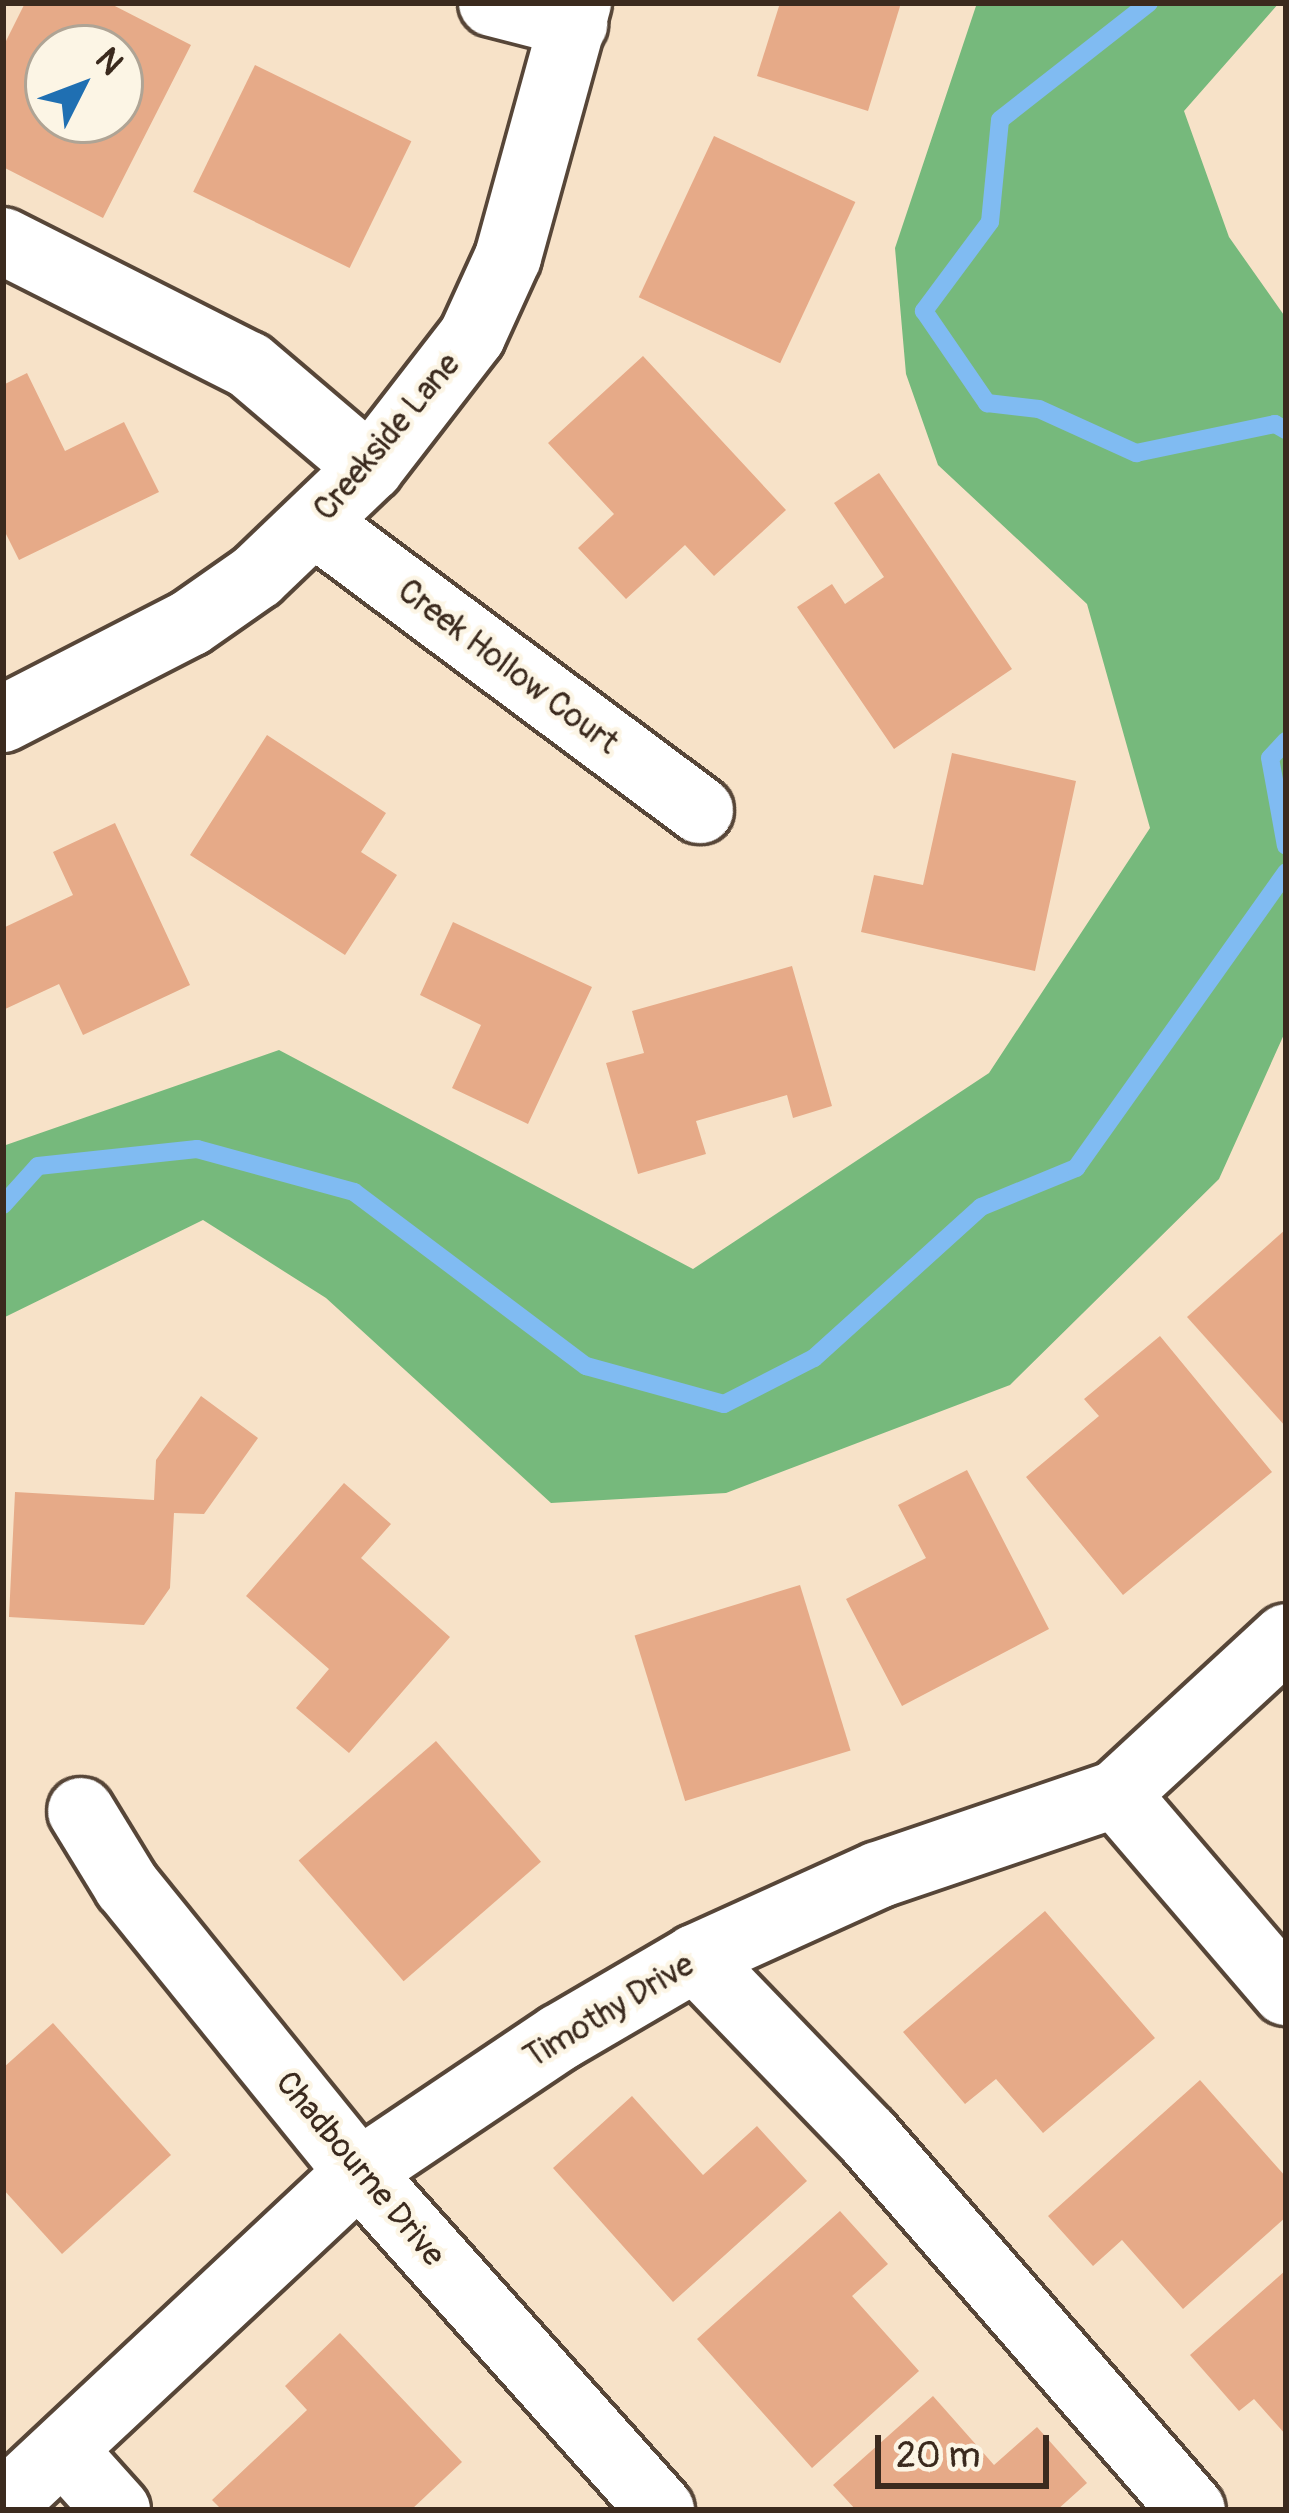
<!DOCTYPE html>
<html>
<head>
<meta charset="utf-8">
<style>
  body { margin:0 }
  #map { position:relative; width:1289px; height:2513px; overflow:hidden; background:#f7e2c8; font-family:Pangolin,sans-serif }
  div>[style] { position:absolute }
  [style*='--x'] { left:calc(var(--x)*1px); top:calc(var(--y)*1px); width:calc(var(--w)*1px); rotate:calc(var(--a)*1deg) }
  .forest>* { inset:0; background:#76b97c }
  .stream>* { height:18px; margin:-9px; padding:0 9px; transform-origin:9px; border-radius:9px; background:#80bbf2 }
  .building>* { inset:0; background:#e6aa88; transform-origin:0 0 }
  .roads { filter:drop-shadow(3px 0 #574638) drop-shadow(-3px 0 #574638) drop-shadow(0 3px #574638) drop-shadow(0 -3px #574638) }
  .minor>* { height:66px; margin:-33px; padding:0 33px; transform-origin:33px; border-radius:33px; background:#fff }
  span { translate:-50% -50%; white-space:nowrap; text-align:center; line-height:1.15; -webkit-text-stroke:9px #fcf5e5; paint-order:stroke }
  .street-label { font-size:33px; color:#3b2a1e }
  .frame { position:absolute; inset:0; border:6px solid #3b2a1e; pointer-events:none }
  .north { position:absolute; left:24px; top:24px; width:120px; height:120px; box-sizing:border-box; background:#fcf5e5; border:3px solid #afa495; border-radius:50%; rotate:48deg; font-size:33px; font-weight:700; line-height:48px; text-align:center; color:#3b2a1e }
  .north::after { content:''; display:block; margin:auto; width:42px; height:54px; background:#1f6fb2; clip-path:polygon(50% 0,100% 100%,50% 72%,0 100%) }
  .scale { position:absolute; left:875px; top:2435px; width:174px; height:54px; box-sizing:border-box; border:6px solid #3b2a1e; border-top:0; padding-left:15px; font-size:36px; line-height:42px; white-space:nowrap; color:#3b2a1e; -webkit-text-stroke:9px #fcf5e5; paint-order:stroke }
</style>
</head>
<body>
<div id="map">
  <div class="forest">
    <div style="clip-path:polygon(977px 3px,1279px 3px,1184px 111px,1229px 237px,1286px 318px,1286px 1030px,1219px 1179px,1010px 1385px,726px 1493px,551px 1503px,326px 1298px,203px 1220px,3px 1318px,3px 1146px,279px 1050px,693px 1269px,989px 1073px,1150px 828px,1087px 604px,938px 465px,906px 374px,895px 248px)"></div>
  </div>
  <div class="stream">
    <div style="--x:1149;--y:3;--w:189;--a:141.9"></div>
    <div style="--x:1000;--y:120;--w:102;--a:95.6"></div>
    <div style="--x:990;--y:222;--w:111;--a:126.6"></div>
    <div style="--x:924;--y:311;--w:112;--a:55.6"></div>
    <div style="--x:987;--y:403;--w:52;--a:6.6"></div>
    <div style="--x:1039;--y:409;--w:107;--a:24.4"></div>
    <div style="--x:1136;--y:453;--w:142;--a:-11.8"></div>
    <div style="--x:1275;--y:424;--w:13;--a:29"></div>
    <div style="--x:1286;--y:741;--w:23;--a:133"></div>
    <div style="--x:1270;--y:758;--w:89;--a:79.7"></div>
    <div style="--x:3;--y:1205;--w:52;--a:-48.1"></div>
    <div style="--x:38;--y:1166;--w:160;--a:-6.1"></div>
    <div style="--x:197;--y:1149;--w:163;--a:15.3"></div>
    <div style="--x:354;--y:1192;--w:290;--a:36.9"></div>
    <div style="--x:586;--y:1366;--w:143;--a:15.4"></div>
    <div style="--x:724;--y:1404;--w:101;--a:-27.1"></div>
    <div style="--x:814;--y:1358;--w:225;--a:-42.1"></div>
    <div style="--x:981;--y:1207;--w:103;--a:-22.3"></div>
    <div style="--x:1076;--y:1168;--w:363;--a:-54.6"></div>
  </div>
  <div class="building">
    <div style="clip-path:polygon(evenodd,25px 3px,109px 3px,191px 45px,103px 218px,3px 167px,3px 47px,25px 3px,48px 48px,120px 48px,120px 120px,48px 120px,48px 48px)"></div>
    <div style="clip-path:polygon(780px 3px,901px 3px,868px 111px,757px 76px)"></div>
    <div style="left:255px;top:65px;width:174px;height:141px;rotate:26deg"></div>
    <div style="left:714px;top:136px;width:156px;height:178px;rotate:25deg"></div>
    <div style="clip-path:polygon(643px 356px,786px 510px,714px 576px,685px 545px,626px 599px,578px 548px,614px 514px,548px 443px)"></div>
    <div style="clip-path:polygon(27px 373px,65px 451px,124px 422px,159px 492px,19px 560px,3px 528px,3px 385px)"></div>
    <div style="clip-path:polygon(879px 473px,1012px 669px,894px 749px,797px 607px,832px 584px,845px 604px,884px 577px,834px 503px)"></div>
    <div style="clip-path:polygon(267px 735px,386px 813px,361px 852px,397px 875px,345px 955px,190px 855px)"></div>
    <div style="clip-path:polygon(952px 753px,1076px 781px,1035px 971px,861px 932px,874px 875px,923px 885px)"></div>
    <div style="clip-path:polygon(115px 823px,190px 985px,83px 1035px,59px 984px,3px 1010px,3px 928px,73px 895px,53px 852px)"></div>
    <div style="clip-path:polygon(453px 922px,592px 987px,528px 1124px,452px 1088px,481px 1025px,420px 995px)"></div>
    <div style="clip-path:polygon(792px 966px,832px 1106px,793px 1118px,787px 1095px,696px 1121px,706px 1154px,638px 1174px,606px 1063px,644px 1053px,632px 1011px)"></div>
    <div style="clip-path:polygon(1286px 1229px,1286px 1427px,1187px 1317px)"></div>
    <div style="clip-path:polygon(1160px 1336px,1272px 1472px,1123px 1595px,1026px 1477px,1099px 1416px,1084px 1399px)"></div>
    <div style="clip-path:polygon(201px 1396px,258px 1438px,204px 1514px,174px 1513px,170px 1588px,144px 1625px,9px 1617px,15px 1492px,154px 1500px,156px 1460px)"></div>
    <div style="clip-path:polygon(967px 1470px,1049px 1629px,902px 1706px,846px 1599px,926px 1558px,898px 1505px)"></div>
    <div style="clip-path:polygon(344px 1483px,391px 1524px,361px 1558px,450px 1637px,349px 1753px,296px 1708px,329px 1669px,246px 1596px)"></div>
    <div style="left:800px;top:1585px;width:173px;height:173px;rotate:73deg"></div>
    <div style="left:436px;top:1741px;width:160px;height:182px;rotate:49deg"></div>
    <div style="clip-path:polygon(1045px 1911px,1155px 2038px,1043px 2133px,996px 2079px,965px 2104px,903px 2032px)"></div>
    <div style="clip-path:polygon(53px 2023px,171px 2155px,62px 2254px,3px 2189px,3px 2068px)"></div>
    <div style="clip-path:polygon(1200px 2080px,1286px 2177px,1286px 2217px,1183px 2309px,1122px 2240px,1093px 2266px,1048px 2216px)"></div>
    <div style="clip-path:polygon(632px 2096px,703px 2175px,757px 2126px,807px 2181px,673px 2302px,553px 2168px)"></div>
    <div style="clip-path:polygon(840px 2211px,888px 2264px,852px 2296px,919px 2371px,812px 2468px,697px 2339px)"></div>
    <div style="clip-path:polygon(1286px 2270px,1286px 2435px,1254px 2399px,1239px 2411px,1190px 2355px)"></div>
    <div style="clip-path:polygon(340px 2333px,462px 2462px,411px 2510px,222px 2510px,212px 2500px,307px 2410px,285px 2386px)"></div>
    <div style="clip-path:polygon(933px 2396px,994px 2465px,1037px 2427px,1087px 2483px,1057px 2510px,856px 2510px,833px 2485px)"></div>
  </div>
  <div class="roads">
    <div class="minor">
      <div style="--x:492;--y:3;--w:85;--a:14.4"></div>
      <div style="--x:3;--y:241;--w:275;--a:26.8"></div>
      <div style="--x:249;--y:365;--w:159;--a:40.4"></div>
      <div style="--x:316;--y:524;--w:479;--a:36.7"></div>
      <div style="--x:3;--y:719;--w:210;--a:-27.2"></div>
      <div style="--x:190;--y:623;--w:82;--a:-35"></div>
      <div style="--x:257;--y:576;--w:156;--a:-43.7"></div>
      <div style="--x:370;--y:468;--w:167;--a:-52.3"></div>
      <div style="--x:472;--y:336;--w:87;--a:-65.5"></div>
      <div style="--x:508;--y:257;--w:263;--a:-74.6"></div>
      <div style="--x:1116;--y:1794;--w:261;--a:49.4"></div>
      <div style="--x:81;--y:1811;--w:88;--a:58.5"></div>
      <div style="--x:127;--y:1886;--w:368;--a:51"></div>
      <div style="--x:359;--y:2172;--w:453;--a:48.2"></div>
      <div style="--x:695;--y:1958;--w:248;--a:46"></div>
      <div style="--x:867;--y:2136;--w:495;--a:49"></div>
      <div style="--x:65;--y:2452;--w:78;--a:48.1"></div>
      <div style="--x:3;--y:2505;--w:487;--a:-43.1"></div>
      <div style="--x:359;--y:2172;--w:242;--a:-33.9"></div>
      <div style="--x:560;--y:2037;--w:156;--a:-30.3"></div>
      <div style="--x:695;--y:1958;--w:201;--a:-24.4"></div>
      <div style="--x:878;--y:1875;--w:251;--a:-18.8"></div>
      <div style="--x:1116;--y:1794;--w:231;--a:-42.7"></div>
    </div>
  </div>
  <div class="street-label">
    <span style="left:387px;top:437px;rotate:-50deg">Creekside Lane</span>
    <span style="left:508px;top:667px;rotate:37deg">Creek Hollow Court</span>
    <span style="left:609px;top:2011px;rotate:-31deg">Timothy Drive</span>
    <span style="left:360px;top:2169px;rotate:50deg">Chadbourne Drive</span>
  </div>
  <div class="frame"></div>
  <div class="north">N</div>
  <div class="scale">20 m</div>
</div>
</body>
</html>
